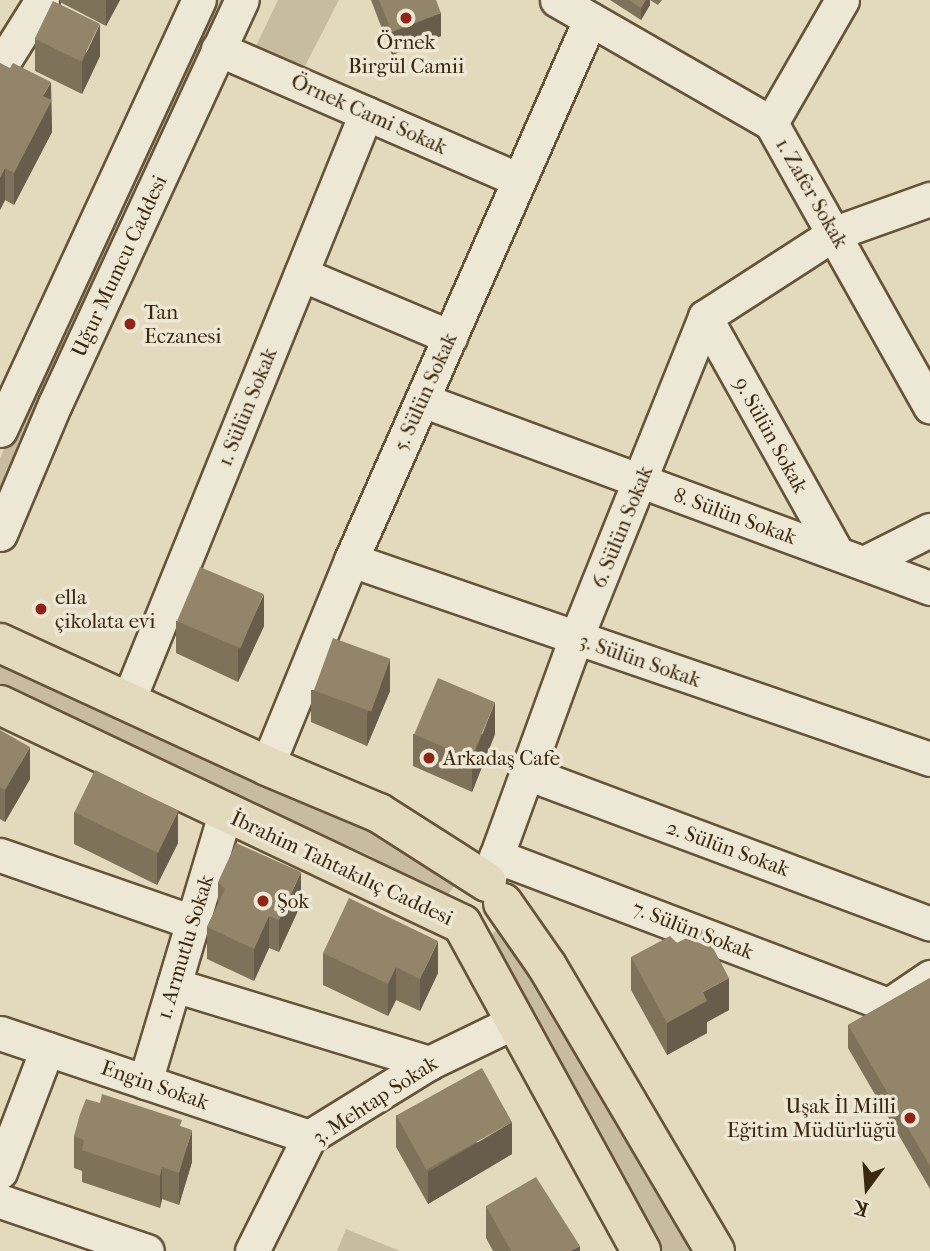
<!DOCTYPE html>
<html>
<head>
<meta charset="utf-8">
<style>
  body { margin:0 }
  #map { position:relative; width:930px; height:1251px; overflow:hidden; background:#e3dabe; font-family:"IM FELL French Canon",serif }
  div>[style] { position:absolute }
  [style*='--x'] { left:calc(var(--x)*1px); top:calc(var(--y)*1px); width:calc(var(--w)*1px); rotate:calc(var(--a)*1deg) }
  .green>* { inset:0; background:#c7bca0 }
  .roads { filter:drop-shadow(2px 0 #665439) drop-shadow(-2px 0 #665439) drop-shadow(0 2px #665439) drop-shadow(0 -2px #665439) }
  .minor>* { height:33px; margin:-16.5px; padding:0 16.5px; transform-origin:16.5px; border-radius:16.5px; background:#ede7d5 }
  .major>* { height:38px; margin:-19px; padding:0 19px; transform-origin:19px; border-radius:19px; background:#e3dabe }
  .wall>* { inset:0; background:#7e725a }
  .shaded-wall>* { inset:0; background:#675d4a }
  .building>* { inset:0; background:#938569; transform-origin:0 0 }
  .dots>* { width:19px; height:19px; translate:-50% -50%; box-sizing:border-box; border:4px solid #ede7d5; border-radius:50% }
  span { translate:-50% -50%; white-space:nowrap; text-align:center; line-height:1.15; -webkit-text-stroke:7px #ede7d5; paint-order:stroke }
  .poi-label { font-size:21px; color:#3c280d }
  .left { translate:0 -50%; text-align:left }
  .right { translate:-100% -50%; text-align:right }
  .street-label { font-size:21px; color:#3c280d }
  .north { position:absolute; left:832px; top:1153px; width:70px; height:70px; -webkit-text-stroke:5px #ede7d5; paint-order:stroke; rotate:196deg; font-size:19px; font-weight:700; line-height:28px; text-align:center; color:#3c280d }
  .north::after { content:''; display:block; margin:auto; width:24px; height:32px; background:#3c280d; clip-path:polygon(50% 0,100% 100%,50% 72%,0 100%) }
</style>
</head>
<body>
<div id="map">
  <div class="green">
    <div style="clip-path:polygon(210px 0,222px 0,123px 211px,0 491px,0 458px)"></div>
    <div style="clip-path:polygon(278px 0,339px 0,305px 66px,255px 48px)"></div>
    <div style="clip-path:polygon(0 657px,404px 845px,459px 879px,445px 899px,369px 855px,196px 780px,0 687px)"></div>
    <div style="clip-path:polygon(504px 925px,693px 1251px,660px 1251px,486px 938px)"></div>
    <div style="clip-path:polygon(346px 1229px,400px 1251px,337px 1251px)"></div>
  </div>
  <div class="roads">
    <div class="minor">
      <div style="--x:557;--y:0;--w:247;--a:29.9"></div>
      <div style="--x:771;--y:123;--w:325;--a:60.7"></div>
      <div style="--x:218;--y:49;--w:328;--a:23.5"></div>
      <div style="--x:0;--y:67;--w:79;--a:-57.9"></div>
      <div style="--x:771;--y:123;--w:142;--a:-60"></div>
      <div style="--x:301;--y:274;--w:162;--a:22.9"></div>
      <div style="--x:705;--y:317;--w:270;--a:60.8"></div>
      <div style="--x:422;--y:400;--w:542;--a:20.31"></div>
      <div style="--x:0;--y:430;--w:474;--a:-65.2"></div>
      <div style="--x:0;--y:534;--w:141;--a:-67.1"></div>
      <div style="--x:55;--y:404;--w:445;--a:-65.2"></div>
      <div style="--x:351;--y:560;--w:612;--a:18.97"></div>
      <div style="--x:864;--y:563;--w:74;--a:-26.6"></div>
      <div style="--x:128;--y:701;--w:634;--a:-67.96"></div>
      <div style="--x:267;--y:766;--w:222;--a:-67.8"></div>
      <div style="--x:351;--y:560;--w:591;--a:-66.13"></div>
      <div style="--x:527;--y:773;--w:430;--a:20.5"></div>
      <div style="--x:0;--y:855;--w:203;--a:19.2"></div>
      <div style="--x:496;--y:856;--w:420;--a:20.8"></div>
      <div style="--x:889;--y:1005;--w:50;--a:-34.3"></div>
      <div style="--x:487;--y:882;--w:260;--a:-70"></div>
      <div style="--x:576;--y:638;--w:346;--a:-68.1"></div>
      <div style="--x:705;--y:317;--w:155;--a:-32.9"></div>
      <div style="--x:835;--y:233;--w:101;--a:-19.7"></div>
      <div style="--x:174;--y:985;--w:267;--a:17"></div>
      <div style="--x:0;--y:1033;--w:326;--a:18.6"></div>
      <div style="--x:145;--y:1082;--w:281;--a:-73.4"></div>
      <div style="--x:0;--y:1172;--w:132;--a:-69.1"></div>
      <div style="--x:0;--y:1201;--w:155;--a:18.8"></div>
      <div style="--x:252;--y:1251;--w:127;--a:-63.4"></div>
      <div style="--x:309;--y:1137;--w:141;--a:-31.7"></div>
      <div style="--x:429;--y:1063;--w:94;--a:-25.8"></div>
    </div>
    <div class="major">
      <div style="--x:0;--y:643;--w:294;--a:24.7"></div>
      <div style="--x:267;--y:766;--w:121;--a:22.8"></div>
      <div style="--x:379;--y:813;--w:128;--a:32.6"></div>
      <div style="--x:0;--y:705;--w:511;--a:25.36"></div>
      <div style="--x:462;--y:924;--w:373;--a:61.3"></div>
      <div style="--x:503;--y:903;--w:77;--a:55.1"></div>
      <div style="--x:547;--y:966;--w:331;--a:59.5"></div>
    </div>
  </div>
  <div class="wall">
    <div style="clip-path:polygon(60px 0,120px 0,106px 26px,60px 2px)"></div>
    <div style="clip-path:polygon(371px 0,436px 0,441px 36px,392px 55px)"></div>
    <div style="clip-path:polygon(610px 0,662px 0,658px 5px,650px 0,650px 5px,641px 20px)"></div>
    <div style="clip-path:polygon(35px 39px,100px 56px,82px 94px,35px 71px)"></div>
    <div style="clip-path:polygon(0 63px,51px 99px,52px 132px,14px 205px,5px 200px,0 210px)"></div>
    <div style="clip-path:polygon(176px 621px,264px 626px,238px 682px,176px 653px)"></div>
    <div style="clip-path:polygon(311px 690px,390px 691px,367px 746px,311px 722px)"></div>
    <div style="clip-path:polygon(0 730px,30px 779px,5px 822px,0 819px)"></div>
    <div style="clip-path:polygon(413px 734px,495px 734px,472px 792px,413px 766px)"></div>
    <div style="clip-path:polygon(74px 812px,178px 843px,157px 885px,74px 844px)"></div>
    <div style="clip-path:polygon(218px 882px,301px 904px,279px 952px,269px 948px,254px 981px,207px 959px,207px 927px,218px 904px)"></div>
    <div style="clip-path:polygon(323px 953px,438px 973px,420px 1011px,396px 1000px,388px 1016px,323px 985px)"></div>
    <div style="clip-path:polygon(631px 957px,729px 1010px,707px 1022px,707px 1033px,667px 1055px,631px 990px)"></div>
    <div style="clip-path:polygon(930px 978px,930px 1189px,848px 1048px,848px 1025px)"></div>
    <div style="clip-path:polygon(396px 1115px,512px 1154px,428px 1204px,396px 1147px)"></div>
    <div style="clip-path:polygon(182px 1127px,192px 1162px,179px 1205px,162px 1199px,160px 1208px,82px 1182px,82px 1171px,74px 1168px,74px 1136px)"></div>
    <div style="clip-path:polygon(486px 1206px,580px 1251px,493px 1251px,486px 1238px)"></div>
  </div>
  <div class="shaded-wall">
    <div style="clip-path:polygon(106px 0,120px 0,106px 26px)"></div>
    <div style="clip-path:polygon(646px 0,650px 0,650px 5px,641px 20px,641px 8px)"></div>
    <div style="clip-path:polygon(441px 13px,441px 36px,392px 55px,392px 32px)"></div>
    <div style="clip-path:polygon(100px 24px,100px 56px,82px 94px,82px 62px)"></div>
    <div style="clip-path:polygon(51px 82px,52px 132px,14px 205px,14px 173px,43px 96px)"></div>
    <div style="clip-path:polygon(5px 168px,5px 200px,0 210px,0 178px)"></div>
    <div style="clip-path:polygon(264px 594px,264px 626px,238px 682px,238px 650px)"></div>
    <div style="clip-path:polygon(390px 659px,390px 691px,367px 746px,367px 714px)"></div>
    <div style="clip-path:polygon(495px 702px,495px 734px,472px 792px,472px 760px)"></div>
    <div style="clip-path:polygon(30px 747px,30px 779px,5px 822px,5px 790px)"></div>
    <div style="clip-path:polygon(178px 811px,178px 843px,157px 885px,157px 853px)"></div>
    <div style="clip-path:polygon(301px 872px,301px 904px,279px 952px,279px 920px)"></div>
    <div style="clip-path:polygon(269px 916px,269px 948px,254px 981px,254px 949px)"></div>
    <div style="clip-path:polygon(438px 941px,438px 973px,420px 1011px,420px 979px)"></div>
    <div style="clip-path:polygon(396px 967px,396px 1000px,388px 1016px,388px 984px)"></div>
    <div style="clip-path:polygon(729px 978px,729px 1010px,707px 1022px,707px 1033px,667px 1055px,667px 1023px,703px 992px)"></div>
    <div style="clip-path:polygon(512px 1122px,512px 1154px,428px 1204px,428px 1172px)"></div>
    <div style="clip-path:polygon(192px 1130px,192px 1162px,179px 1205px,179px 1173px)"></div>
    <div style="clip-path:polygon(162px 1167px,162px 1199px,160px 1208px,160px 1176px)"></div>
    <div style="clip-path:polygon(580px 1246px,580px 1251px,571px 1251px)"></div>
  </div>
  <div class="building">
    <div style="clip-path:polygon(379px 0,436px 0,441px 13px,392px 32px)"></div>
    <div style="clip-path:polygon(629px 0,646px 0,641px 8px)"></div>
    <div style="left:53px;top:1px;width:52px;height:42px;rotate:26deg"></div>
    <div style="clip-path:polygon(0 63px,10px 68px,13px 63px,51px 82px,43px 96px,52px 100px,14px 173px,5px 168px,0 178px)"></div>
    <div style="left:200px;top:567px;width:69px;height:59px;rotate:23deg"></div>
    <div style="left:333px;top:638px;width:61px;height:56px;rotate:20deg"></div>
    <div style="left:438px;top:678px;width:62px;height:61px;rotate:23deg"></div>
    <div style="clip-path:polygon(0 730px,30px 747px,5px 790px,0 787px)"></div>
    <div style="left:95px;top:770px;width:93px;height:47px;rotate:26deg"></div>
    <div style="clip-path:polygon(236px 843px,301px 872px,279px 920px,269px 916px,254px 949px,207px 927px,225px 889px,218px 882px)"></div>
    <div style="clip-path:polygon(349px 898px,438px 941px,420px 979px,396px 967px,388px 984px,323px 953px)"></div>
    <div style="clip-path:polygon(703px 929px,729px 978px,703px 992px,707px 1001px,667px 1023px,631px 957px,670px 936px,677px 943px)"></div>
    <div style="clip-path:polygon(930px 978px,930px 1166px,848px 1025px)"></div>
    <div style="left:482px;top:1068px;width:62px;height:98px;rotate:61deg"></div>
    <div style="clip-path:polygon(102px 1094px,182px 1120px,180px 1126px,192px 1130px,179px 1173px,162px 1167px,160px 1176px,82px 1150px,84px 1140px,74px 1136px,80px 1114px,86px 1099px,100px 1103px)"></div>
    <div style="clip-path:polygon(536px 1177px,580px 1246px,571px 1251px,511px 1251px,486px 1206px)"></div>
  </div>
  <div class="dots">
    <div style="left:406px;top:18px;background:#8f2418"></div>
    <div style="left:130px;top:324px;background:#8f2418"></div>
    <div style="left:41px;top:609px;background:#8f2418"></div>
    <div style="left:429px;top:758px;background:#8f2418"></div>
    <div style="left:263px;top:901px;background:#8f2418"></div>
    <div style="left:910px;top:1118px;background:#8f2418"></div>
  </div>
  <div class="poi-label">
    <span style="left:406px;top:54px">Örnek<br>Birgül Camii</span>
    <span class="left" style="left:144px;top:324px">Tan<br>Eczanesi</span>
    <span class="left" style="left:55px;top:609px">ella<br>çikolata evi</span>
    <span class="left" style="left:443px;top:758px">Arkadaş Cafe</span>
    <span class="left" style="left:277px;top:901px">Şok</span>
    <span class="right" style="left:896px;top:1118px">Uşak İl Milli<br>Eğitim Müdürlüğü</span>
  </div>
  <div class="street-label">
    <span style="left:369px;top:114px;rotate:24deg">Örnek Cami Sokak</span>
    <span style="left:812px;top:193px;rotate:60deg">1. Zafer Sokak</span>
    <span style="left:119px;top:266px;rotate:-65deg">Uğur Mumcu Caddesi</span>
    <span style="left:425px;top:392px;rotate:-66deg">5. Sülün Sokak</span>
    <span style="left:247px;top:407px;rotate:-68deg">1. Sülün Sokak</span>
    <span style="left:771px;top:435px;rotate:61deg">9. Sülün Sokak</span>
    <span style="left:735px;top:516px;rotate:20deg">8. Sülün Sokak</span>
    <span style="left:622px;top:527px;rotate:-68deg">6. Sülün Sokak</span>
    <span style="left:640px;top:660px;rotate:19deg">3. Sülün Sokak</span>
    <span style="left:728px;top:848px;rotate:20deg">2. Sülün Sokak</span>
    <span style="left:342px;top:868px;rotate:25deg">İbrahim Tahtakılıç Caddesi</span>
    <span style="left:693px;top:930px;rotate:21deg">7. Sülün Sokak</span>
    <span style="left:185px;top:947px;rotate:-73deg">1. Armutlu Sokak</span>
    <span style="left:155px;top:1085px;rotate:19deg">Engin Sokak</span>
    <span style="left:375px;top:1100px;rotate:-33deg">3. Mehtap Sokak</span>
  </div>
  <div class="north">K</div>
</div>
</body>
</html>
